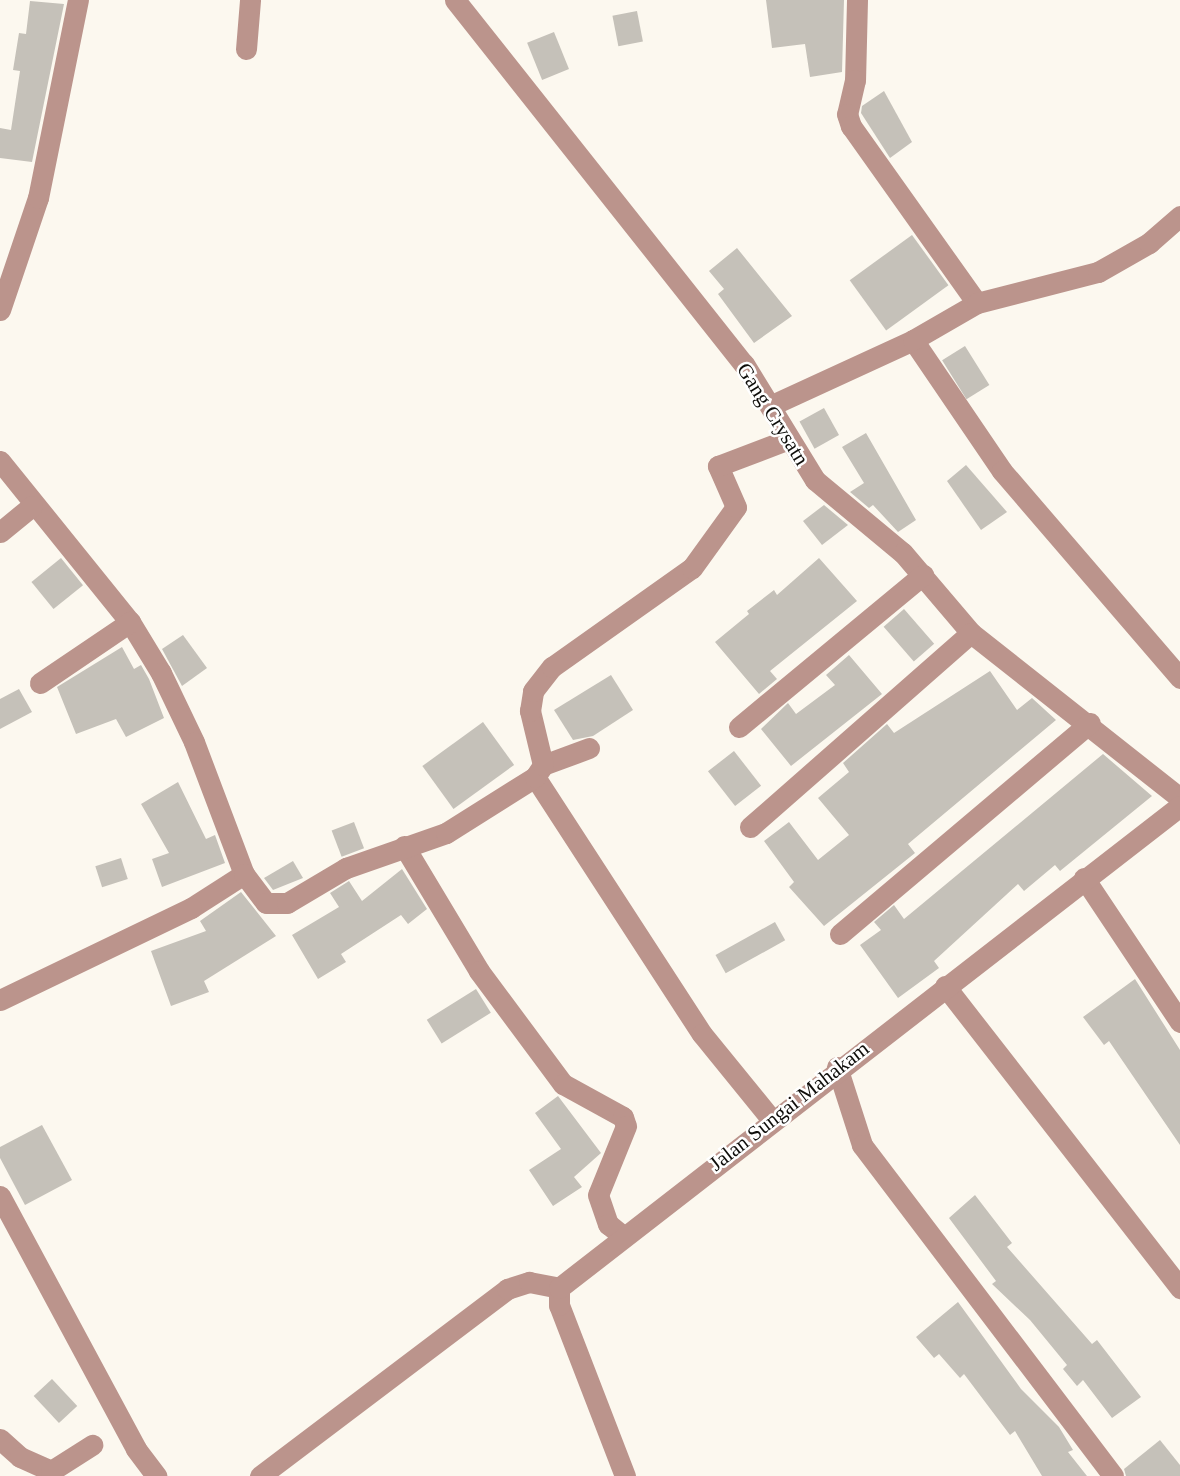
<!DOCTYPE html>
<html>
<head>
<meta charset="utf-8">
<style>
  body { margin:0 }
  #map { position:relative; width:1180px; height:1476px; overflow:hidden; background:#fcf8ef; font-family:"Times New Roman",serif }
  div>[style] { position:absolute }
  [style*='--x'] { left:calc(var(--x)*1px); top:calc(var(--y)*1px); width:calc(var(--w)*1px); rotate:calc(var(--a)*1deg) }
  .building>* { inset:0; background:#c5c1b9; transform-origin:0 0 }
  .minor>* { height:21px; margin:-10.5px; padding:0 10.5px; transform-origin:10.5px; border-radius:10.5px; background:#bb948c }
  span { translate:-50% -50%; white-space:nowrap; text-align:center; line-height:1.15; -webkit-text-stroke:5px #fff; paint-order:stroke }
  .street-label { font-size:21px; color:#0f0e0b }
</style>
</head>
<body>
<div id="map">
  <div class="building">
    <div style="clip-path:polygon(766px 0,844px 0,842px 72px,810px 77px,805px 44px,772px 48px)"></div>
    <div style="clip-path:polygon(30px 1px,64px 4px,32px 162px,0 158px,0 128px,11px 130px,20px 71px,13px 70px,19px 33px,26px 34px)"></div>
    <div style="left:637px;top:11px;width:31px;height:25px;rotate:79deg"></div>
    <div style="left:554px;top:32px;width:40px;height:29px;rotate:68deg"></div>
    <div style="clip-path:polygon(884px 91px,912px 142px,890px 158px,861px 113px,862px 106px)"></div>
    <div style="left:912px;top:235px;width:62px;height:77px;rotate:54deg"></div>
    <div style="clip-path:polygon(737px 248px,792px 316px,754px 343px,718px 294px,724px 289px,709px 271px)"></div>
    <div style="left:965px;top:346px;width:46px;height:27px;rotate:58deg"></div>
    <div style="left:824px;top:408px;width:31px;height:28px;rotate:61deg"></div>
    <div style="clip-path:polygon(866px 433px,916px 520px,898px 532px,873px 505px,869px 508px,850px 492px,864px 483px,842px 447px)"></div>
    <div style="clip-path:polygon(966px 465px,1007px 512px,981px 530px,947px 481px)"></div>
    <div style="clip-path:polygon(824px 505px,848px 525px,822px 545px,803px 521px)"></div>
    <div style="left:61px;top:558px;width:35px;height:38px;rotate:51deg"></div>
    <div style="clip-path:polygon(819px 558px,857px 601px,770px 671px,777px 679px,759px 694px,715px 642px,749px 614px,747px 611px,774px 590px,777px 595px)"></div>
    <div style="left:904px;top:609px;width:46px;height:27px;rotate:49deg"></div>
    <div style="clip-path:polygon(183px 635px,207px 668px,182px 686px,162px 649px)"></div>
    <div style="clip-path:polygon(122px 647px,134px 669px,141px 665px,149px 679px,164px 718px,126px 737px,116px 719px,76px 734px,57px 687px)"></div>
    <div style="clip-path:polygon(849px 655px,882px 694px,791px 766px,761px 729px,788px 703px,796px 714px,835px 685px,826px 675px)"></div>
    <div style="clip-path:polygon(990px 671px,1017px 710px,1032px 698px,1056px 720px,908px 844px,915px 853px,824px 926px,789px 887px,794px 882px,764px 841px,789px 822px,818px 860px,849px 835px,818px 798px,849px 772px,843px 763px,887px 724px,894px 733px)"></div>
    <div style="clip-path:polygon(611px 675px,633px 710px,593px 736px,573px 740px,554px 710px)"></div>
    <div style="clip-path:polygon(19px 689px,32px 712px,0 729px,0 699px)"></div>
    <div style="left:483px;top:722px;width:53px;height:75px;rotate:54deg"></div>
    <div style="left:734px;top:751px;width:44px;height:33px;rotate:52deg"></div>
    <div style="clip-path:polygon(1103px 754px,1152px 796px,1060px 871px,1055px 865px,1024px 891px,1018px 884px,934px 961px,939px 968px,898px 998px,860px 945px,881px 930px,874px 922px,894px 905px,904px 919px)"></div>
    <div style="clip-path:polygon(178px 782px,206px 839px,215px 835px,225px 863px,162px 887px,152px 859px,169px 853px,141px 804px)"></div>
    <div style="left:354px;top:822px;width:28px;height:24px;rotate:69deg"></div>
    <div style="left:121px;top:858px;width:22px;height:27px;rotate:72deg"></div>
    <div style="clip-path:polygon(293px 861px,303px 878px,273px 890px,264px 878px)"></div>
    <div style="clip-path:polygon(402px 869px,427px 909px,408px 924px,401px 915px,341px 954px,346px 962px,318px 979px,292px 935px,339px 907px,330px 893px,349px 881px,362px 901px)"></div>
    <div style="clip-path:polygon(241px 892px,276px 936px,204px 981px,209px 992px,171px 1006px,151px 951px,206px 931px,200px 921px)"></div>
    <div style="left:775px;top:922px;width:21px;height:68px;rotate:61deg"></div>
    <div style="clip-path:polygon(1135px 979px,1180px 1050px,1180px 1145px,1109px 1041px,1104px 1045px,1083px 1017px)"></div>
    <div style="left:476px;top:989px;width:28px;height:58px;rotate:58deg"></div>
    <div style="clip-path:polygon(558px 1096px,601px 1153px,574px 1177px,582px 1187px,553px 1206px,529px 1170px,561px 1149px,535px 1113px)"></div>
    <div style="clip-path:polygon(42px 1125px,72px 1180px,25px 1205px,0 1158px,0 1147px)"></div>
    <div style="clip-path:polygon(975px 1195px,1012px 1243px,1007px 1247px,1092px 1344px,1097px 1340px,1141px 1397px,1112px 1418px,1083px 1380px,1077px 1386px,1063px 1369px,1067px 1365px,1030px 1320px,992px 1284px,996px 1281px,949px 1218px)"></div>
    <div style="clip-path:polygon(958px 1302px,1021px 1389px,1059px 1427px,1073px 1450px,1068px 1452px,1087px 1476px,1042px 1476px,1015px 1431px,1010px 1435px,964px 1374px,960px 1378px,939px 1354px,934px 1358px,916px 1337px)"></div>
    <div style="left:52px;top:1379px;width:37px;height:25px;rotate:47deg"></div>
    <div style="clip-path:polygon(1160px 1440px,1180px 1465px,1180px 1476px,1126px 1476px,1124px 1469px)"></div>
  </div>
  <div class="minor">
    <div style="--x:455;--y:0;--w:465;--a:51.6"></div>
    <div style="--x:744;--y:364;--w:136;--a:58.5"></div>
    <div style="--x:815;--y:480;--w:114;--a:39.7"></div>
    <div style="--x:903;--y:553;--w:105;--a:49.6"></div>
    <div style="--x:971;--y:633;--w:266;--a:38.3"></div>
    <div style="--x:857;--y:0;--w:80;--a:91.4"></div>
    <div style="--x:855;--y:80;--w:35;--a:103"></div>
    <div style="--x:847;--y:114;--w:13;--a:72"></div>
    <div style="--x:851;--y:126;--w:217;--a:54.6"></div>
    <div style="--x:246;--y:49;--w:49;--a:-85.3"></div>
    <div style="--x:0;--y:310;--w:118;--a:-71.3"></div>
    <div style="--x:38;--y:198;--w:202;--a:-78.6"></div>
    <div style="--x:913;--y:340;--w:158;--a:55.8"></div>
    <div style="--x:1002;--y:471;--w:273;--a:49.3"></div>
    <div style="--x:772;--y:405;--w:155;--a:-24.7"></div>
    <div style="--x:913;--y:340;--w:74;--a:-30"></div>
    <div style="--x:977;--y:303;--w:125;--a:-14.4"></div>
    <div style="--x:1098;--y:272;--w:59;--a:-29.6"></div>
    <div style="--x:1149;--y:243;--w:41;--a:-41.1"></div>
    <div style="--x:0;--y:461;--w:207;--a:51.1"></div>
    <div style="--x:130;--y:622;--w:60;--a:58.7"></div>
    <div style="--x:161;--y:673;--w:76;--a:64.4"></div>
    <div style="--x:194;--y:742;--w:141;--a:69.3"></div>
    <div style="--x:244;--y:874;--w:63;--a:147.3"></div>
    <div style="--x:191;--y:908;--w:212;--a:154.3"></div>
    <div style="--x:0;--y:532;--w:41;--a:-39.1"></div>
    <div style="--x:40;--y:683;--w:109;--a:-34.1"></div>
    <div style="--x:739;--y:727;--w:239;--a:-39.6"></div>
    <div style="--x:543;--y:765;--w:49;--a:-20.3"></div>
    <div style="--x:535;--y:777;--w:306;--a:57"></div>
    <div style="--x:702;--y:1034;--w:111;--a:50.9"></div>
    <div style="--x:750;--y:827;--w:294;--a:-41.3"></div>
    <div style="--x:404;--y:846;--w:146;--a:59"></div>
    <div style="--x:479;--y:971;--w:141;--a:53.4"></div>
    <div style="--x:563;--y:1084;--w:68;--a:28.8"></div>
    <div style="--x:623;--y:1117;--w:9;--a:72"></div>
    <div style="--x:626;--y:1126;--w:74;--a:112.1"></div>
    <div style="--x:598;--y:1195;--w:31;--a:71"></div>
    <div style="--x:608;--y:1224;--w:19;--a:39"></div>
    <div style="--x:244;--y:874;--w:36;--a:53"></div>
    <div style="--x:266;--y:903;--w:21;--a:0"></div>
    <div style="--x:287;--y:903;--w:69;--a:-30.7"></div>
    <div style="--x:346;--y:868;--w:106;--a:-19.3"></div>
    <div style="--x:446;--y:833;--w:105;--a:-32.2"></div>
    <div style="--x:535;--y:777;--w:14;--a:-56"></div>
    <div style="--x:543;--y:765;--w:56;--a:-103.5"></div>
    <div style="--x:530;--y:711;--w:20;--a:-81"></div>
    <div style="--x:533;--y:691;--w:31;--a:-52"></div>
    <div style="--x:552;--y:667;--w:171;--a:-35.3"></div>
    <div style="--x:692;--y:568;--w:75;--a:-54.2"></div>
    <div style="--x:736;--y:507;--w:45;--a:-113.7"></div>
    <div style="--x:718;--y:466;--w:76;--a:-20.8"></div>
    <div style="--x:1084;--y:878;--w:173;--a:56.3"></div>
    <div style="--x:840;--y:934;--w:327;--a:-40.2"></div>
    <div style="--x:945;--y:986;--w:383;--a:52.1"></div>
    <div style="--x:837;--y:1067;--w:82;--a:72.2"></div>
    <div style="--x:862;--y:1145;--w:415;--a:52.8"></div>
    <div style="--x:0;--y:1196;--w:287;--a:61.7"></div>
    <div style="--x:136;--y:1449;--w:34;--a:53"></div>
    <div style="--x:0;--y:1439;--w:27;--a:42"></div>
    <div style="--x:20;--y:1457;--w:34;--a:24"></div>
    <div style="--x:51;--y:1471;--w:49;--a:-32.4"></div>
    <div style="--x:260;--y:1476;--w:310;--a:-37.1"></div>
    <div style="--x:507;--y:1289;--w:23;--a:-18"></div>
    <div style="--x:529;--y:1282;--w:31;--a:11"></div>
    <div style="--x:625;--y:1476;--w:183;--a:-111.1"></div>
    <div style="--x:559;--y:1305;--w:17;--a:-90"></div>
    <div style="--x:559;--y:1288;--w:786;--a:-37.82"></div>
  </div>
  <div class="street-label">
    <span style="left:773px;top:414px;rotate:58deg">Gang Crysatn</span>
    <span style="left:789px;top:1106px;rotate:-38deg">Jalan Sungai Mahakam</span>
  </div>
</div>
</body>
</html>
